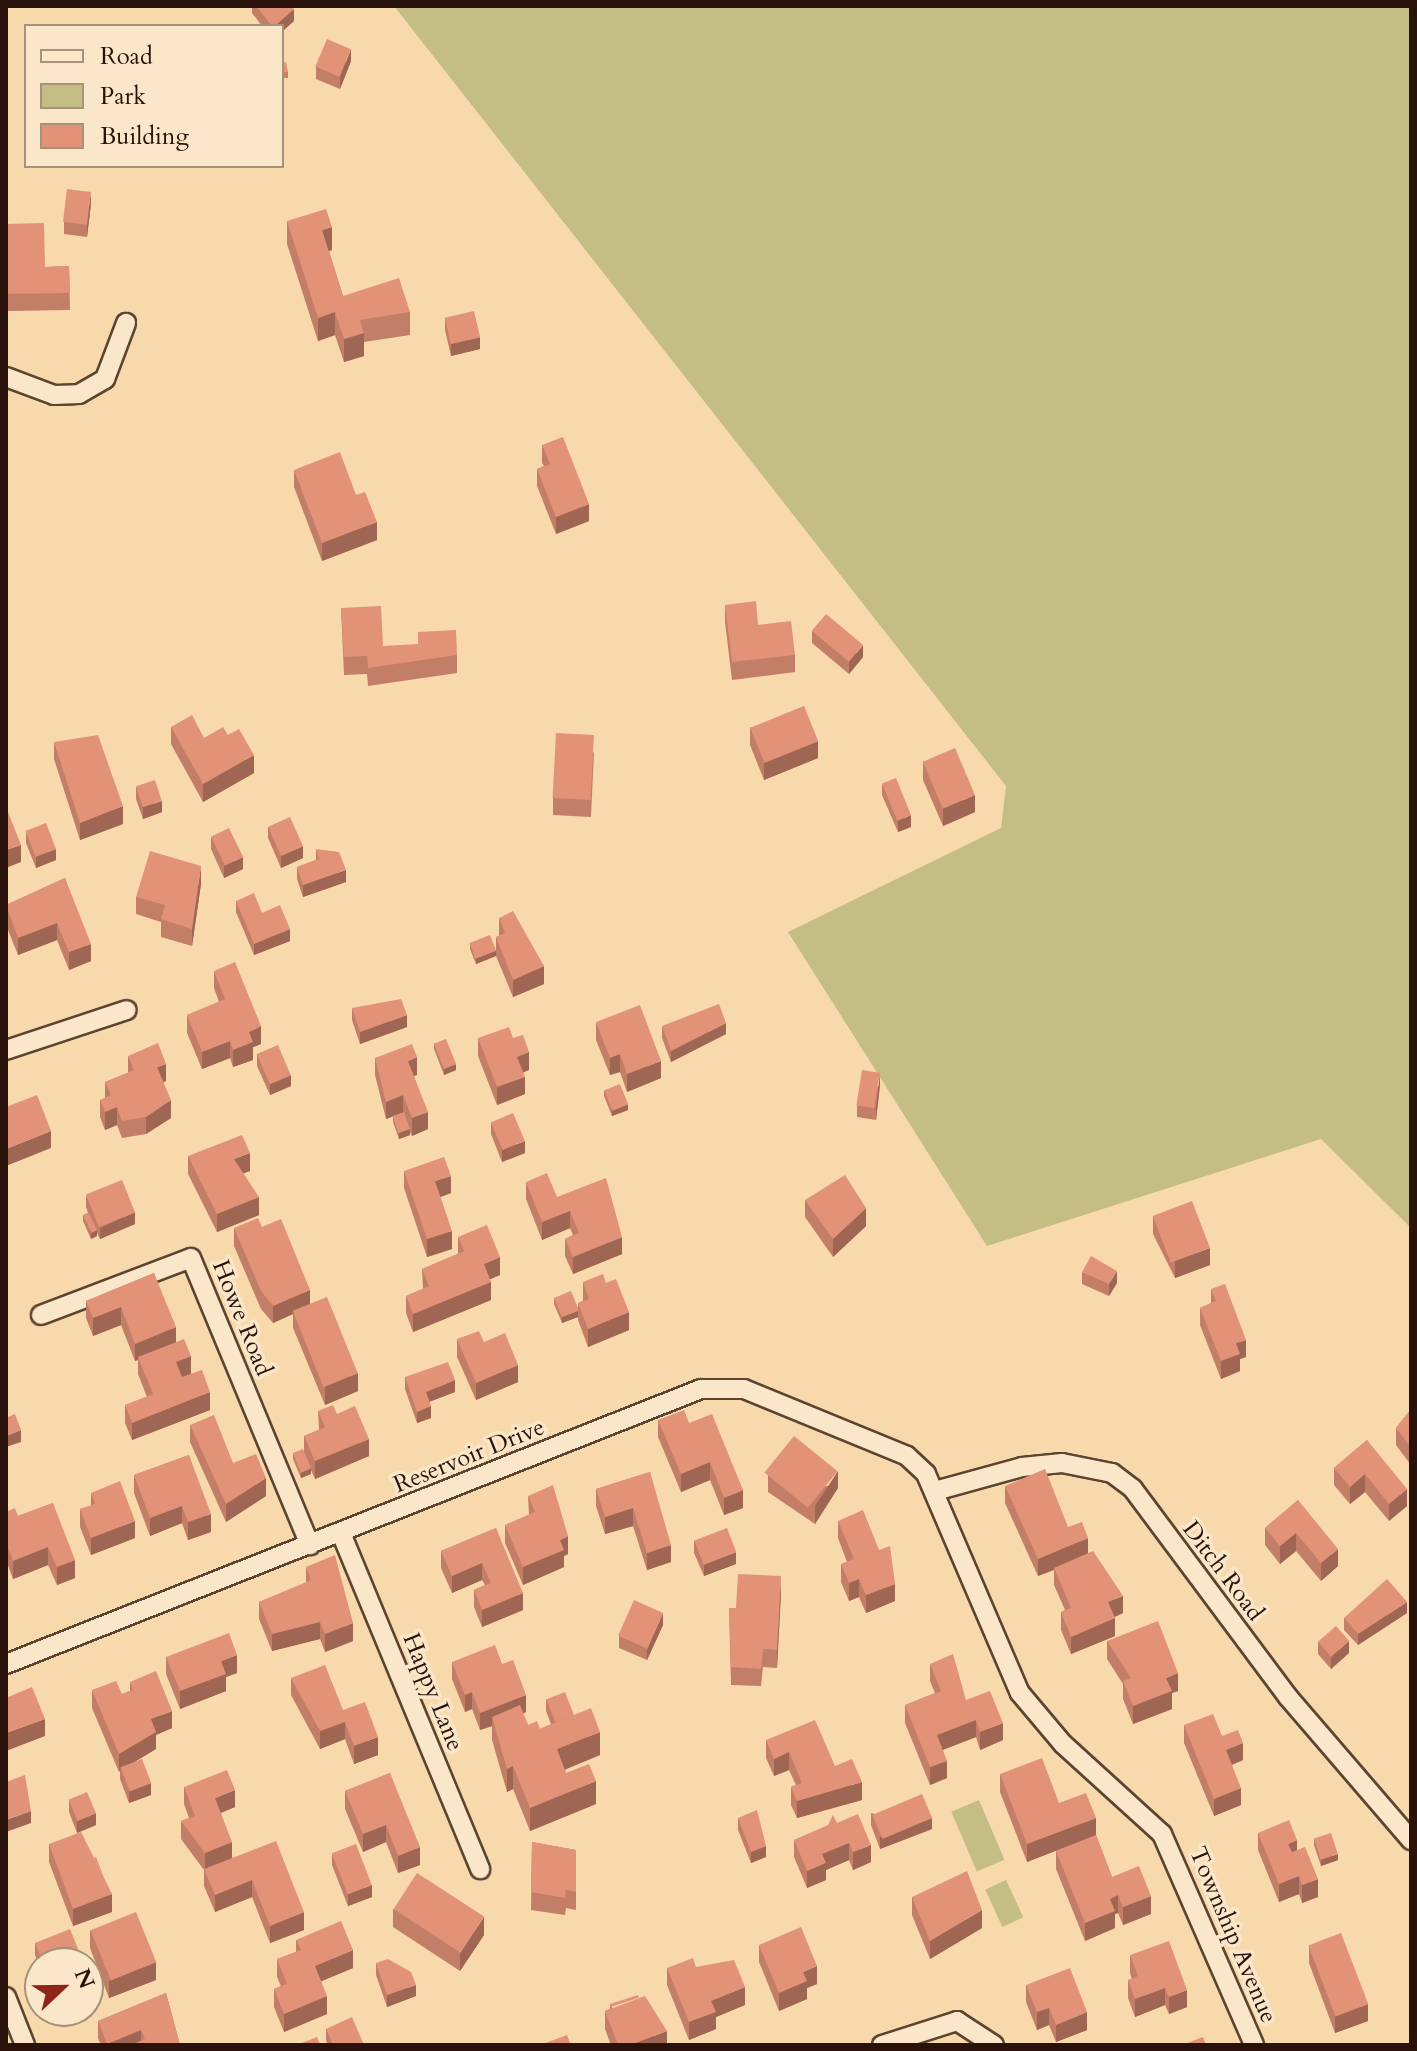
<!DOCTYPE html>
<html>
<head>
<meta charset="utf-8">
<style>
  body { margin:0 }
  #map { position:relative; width:1417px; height:2051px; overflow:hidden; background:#f7d9ac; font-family:Cardo,serif }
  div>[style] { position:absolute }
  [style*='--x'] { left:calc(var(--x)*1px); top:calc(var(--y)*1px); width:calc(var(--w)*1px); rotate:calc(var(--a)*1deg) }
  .green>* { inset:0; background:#c4bd84; transform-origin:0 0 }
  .roads { filter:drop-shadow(2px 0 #5c4432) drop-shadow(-2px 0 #5c4432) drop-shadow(0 2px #5c4432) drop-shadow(0 -2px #5c4432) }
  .minor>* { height:18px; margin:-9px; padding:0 9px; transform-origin:9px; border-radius:9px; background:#fae6c9 }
  .wall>* { inset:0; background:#c27e66 }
  .shaded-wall>* { inset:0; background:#9e6653 }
  .building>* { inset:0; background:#e19277; transform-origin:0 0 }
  span { translate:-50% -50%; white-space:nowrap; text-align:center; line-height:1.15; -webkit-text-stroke:7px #fae6c9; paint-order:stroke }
  .street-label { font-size:24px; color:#281209 }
  .frame { position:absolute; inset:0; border:8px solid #281209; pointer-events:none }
  .legend { position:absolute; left:24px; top:24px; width:260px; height:144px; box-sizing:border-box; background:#fae6c9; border:2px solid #a6917c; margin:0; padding:10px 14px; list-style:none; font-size:24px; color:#281209 }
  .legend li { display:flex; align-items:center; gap:16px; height:40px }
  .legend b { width:40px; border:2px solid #a6917c }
  .north { position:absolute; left:24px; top:1947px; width:80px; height:80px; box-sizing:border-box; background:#fae6c9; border:2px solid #a6917c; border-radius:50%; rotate:68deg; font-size:22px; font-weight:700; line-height:32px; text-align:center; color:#281209 }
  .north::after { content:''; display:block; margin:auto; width:28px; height:36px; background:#8f2418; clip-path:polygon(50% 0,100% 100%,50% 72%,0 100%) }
</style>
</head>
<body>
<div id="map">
  <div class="green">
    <div style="clip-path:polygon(394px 6px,1411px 6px,1411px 1228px,1321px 1139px,987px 1246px,788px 932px,1001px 828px,1006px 786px)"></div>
    <div style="left:979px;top:1800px;width:65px;height:30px;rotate:67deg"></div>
    <div style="left:1006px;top:1880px;width:41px;height:23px;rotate:65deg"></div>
  </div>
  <div class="roads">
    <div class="minor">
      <div style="--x:6;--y:377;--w:51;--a:20.6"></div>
      <div style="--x:54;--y:395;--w:25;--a:-2"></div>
      <div style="--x:79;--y:394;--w:30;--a:-30"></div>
      <div style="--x:105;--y:379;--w:60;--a:-69.4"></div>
      <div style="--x:6;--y:1050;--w:127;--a:-18.3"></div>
      <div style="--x:41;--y:1315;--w:160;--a:-20.8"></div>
      <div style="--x:191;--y:1258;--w:311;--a:67.5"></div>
      <div style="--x:935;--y:1491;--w:90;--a:-15.4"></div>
      <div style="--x:1022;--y:1467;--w:40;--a:-5.7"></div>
      <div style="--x:1062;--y:1463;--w:51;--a:11.3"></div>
      <div style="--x:1112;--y:1473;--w:26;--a:37"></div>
      <div style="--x:1133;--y:1489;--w:259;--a:53.3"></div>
      <div style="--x:1288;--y:1697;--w:189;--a:49.3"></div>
      <div style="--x:341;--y:1533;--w:364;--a:67.5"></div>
      <div style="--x:6;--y:1664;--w:747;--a:-21.59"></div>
      <div style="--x:701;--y:1389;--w:43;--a:0"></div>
      <div style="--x:744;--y:1389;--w:176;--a:22.3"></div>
      <div style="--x:907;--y:1456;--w:26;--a:43"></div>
      <div style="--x:926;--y:1474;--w:238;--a:66.8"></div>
      <div style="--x:1020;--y:1693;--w:67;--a:49.9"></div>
      <div style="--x:1063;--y:1744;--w:134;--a:42.3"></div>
      <div style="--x:1162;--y:1834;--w:230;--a:66.4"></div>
      <div style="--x:6;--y:1997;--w:52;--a:68.4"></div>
      <div style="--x:882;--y:2045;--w:79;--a:-17.7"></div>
      <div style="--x:957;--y:2021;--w:44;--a:33"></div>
    </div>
  </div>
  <div class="wall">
    <div style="clip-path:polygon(252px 6px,292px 6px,294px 21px,282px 26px,262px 26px,252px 13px)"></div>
    <div style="clip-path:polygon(351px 61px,340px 89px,316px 79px,316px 67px)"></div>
    <div style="clip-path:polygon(282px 63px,288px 72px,288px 78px,282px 78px)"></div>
    <div style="clip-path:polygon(91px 204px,87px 237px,64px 234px,64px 222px)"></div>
    <div style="clip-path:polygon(287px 221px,332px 250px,329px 251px,343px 296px,410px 312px,410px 335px,364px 342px,364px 356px,344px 362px,335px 335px,318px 341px,287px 244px)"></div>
    <div style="clip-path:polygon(6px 224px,45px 267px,69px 266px,70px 310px,6px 311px)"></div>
    <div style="clip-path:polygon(445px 318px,480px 349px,451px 356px,445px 330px)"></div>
    <div style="clip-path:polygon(542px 445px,589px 521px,556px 534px,537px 486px,537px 469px,544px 466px,542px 463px)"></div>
    <div style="clip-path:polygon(294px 470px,356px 495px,377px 540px,322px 561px,294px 487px)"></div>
    <div style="clip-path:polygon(725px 605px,758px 625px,795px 655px,795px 672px,732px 680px,725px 622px)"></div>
    <div style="clip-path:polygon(341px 608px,383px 646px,457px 655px,457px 673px,368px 686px,367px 674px,344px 675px)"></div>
    <div style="clip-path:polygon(812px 631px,863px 657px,849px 674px,812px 643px)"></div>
    <div style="clip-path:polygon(171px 727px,204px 738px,228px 735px,254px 773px,203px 802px,171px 744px)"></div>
    <div style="clip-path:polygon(750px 727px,818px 758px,764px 780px,750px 745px)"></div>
    <div style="clip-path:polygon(54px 742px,123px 824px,80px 840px,54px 759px)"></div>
    <div style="clip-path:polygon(594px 752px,591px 817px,553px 815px,553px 798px)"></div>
    <div style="clip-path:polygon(923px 762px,975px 812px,943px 826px,923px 780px)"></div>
    <div style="clip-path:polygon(882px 784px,911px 827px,898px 832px,882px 795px)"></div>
    <div style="clip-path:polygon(136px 787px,162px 812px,143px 819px,136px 799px)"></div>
    <div style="clip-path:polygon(268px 827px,303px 858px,281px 868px,268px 838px)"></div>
    <div style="clip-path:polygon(26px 831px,56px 860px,36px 868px,26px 843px)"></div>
    <div style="clip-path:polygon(211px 837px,243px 869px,224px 878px,211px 849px)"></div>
    <div style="clip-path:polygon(316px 849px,346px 882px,303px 897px,297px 879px,297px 867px,316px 860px)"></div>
    <div style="clip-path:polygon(65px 878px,91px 961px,69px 970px,57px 940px,18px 955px,6px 925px,6px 905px)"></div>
    <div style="clip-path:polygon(201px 884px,192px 946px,161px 937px,161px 922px,136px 914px,136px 897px)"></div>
    <div style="clip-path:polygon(236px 901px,262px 913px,290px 941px,254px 955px,236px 912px)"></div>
    <div style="clip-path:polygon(499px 918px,544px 984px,513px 997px,496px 956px,476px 964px,470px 949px,470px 943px,496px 950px,496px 937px,499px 936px)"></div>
    <div style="clip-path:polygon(214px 971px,261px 1044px,253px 1047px,253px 1060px,233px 1067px,230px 1058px,202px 1069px,187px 1033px,187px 1015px,219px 1002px,214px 988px)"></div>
    <div style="clip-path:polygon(352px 1008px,407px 1027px,360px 1044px,352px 1020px)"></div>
    <div style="clip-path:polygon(596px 1022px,661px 1078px,627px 1092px,620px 1072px,610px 1075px,596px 1040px)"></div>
    <div style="clip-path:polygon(662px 1026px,726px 1034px,671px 1062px,662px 1038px)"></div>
    <div style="clip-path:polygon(478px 1038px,513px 1038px,529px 1070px,523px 1072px,525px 1094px,497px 1105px,478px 1056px)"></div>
    <div style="clip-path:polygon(434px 1043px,456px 1070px,444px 1075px,434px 1049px)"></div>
    <div style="clip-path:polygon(257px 1054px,291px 1086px,270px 1095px,257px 1066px)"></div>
    <div style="clip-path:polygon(128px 1056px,166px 1081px,163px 1082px,171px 1118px,146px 1134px,122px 1138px,117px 1125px,105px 1130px,100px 1117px,100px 1100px,105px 1098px,105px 1082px,128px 1073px)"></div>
    <div style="clip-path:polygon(375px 1058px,417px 1075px,414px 1076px,428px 1129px,412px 1136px,410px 1132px,410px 1135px,399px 1139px,393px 1122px,393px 1116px,386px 1119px,375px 1075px)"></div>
    <div style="clip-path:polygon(880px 1085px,876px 1120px,857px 1117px,857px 1106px)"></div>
    <div style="clip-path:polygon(604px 1090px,628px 1110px,612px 1116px,604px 1096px)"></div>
    <div style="clip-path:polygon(491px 1122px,525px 1153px,502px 1162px,491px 1134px)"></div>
    <div style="clip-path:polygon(188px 1156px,250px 1171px,243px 1173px,259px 1215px,217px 1232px,188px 1174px)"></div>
    <div style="clip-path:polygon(404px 1171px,451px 1193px,440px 1197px,452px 1249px,427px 1257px,404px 1188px)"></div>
    <div style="clip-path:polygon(526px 1182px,557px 1197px,622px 1254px,573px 1274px,565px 1256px,565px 1239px,573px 1235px,570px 1228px,542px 1240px,526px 1199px)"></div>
    <div style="clip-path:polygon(86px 1196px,135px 1224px,100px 1239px,97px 1233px,97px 1236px,91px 1239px,83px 1221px,83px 1215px,88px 1213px,86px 1207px)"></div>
    <div style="clip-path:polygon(805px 1200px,866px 1226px,833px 1257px,805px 1217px)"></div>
    <div style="clip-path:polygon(1153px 1216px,1210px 1265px,1175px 1278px,1153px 1234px)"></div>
    <div style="clip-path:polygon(262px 1227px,310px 1304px,358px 1391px,325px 1405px,293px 1328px,293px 1314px,273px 1323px,261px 1309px,234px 1246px,234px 1228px)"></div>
    <div style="clip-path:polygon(458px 1237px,500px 1275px,490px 1279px,491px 1300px,413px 1332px,406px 1313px,406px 1296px,423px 1289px,422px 1269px,458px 1254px)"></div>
    <div style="clip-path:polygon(1082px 1272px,1117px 1283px,1109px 1296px,1082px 1284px)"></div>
    <div style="clip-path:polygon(154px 1273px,176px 1342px,191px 1374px,210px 1410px,132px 1440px,125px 1423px,125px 1405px,147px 1397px,138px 1374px,138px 1360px,135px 1361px,121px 1325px,93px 1336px,86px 1318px,86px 1301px)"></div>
    <div style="clip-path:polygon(583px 1282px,629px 1330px,588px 1347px,578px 1320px,578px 1317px,562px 1323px,554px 1304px,554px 1298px,578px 1308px,578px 1303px,583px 1301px)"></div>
    <div style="clip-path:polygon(1211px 1289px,1246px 1357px,1240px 1359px,1240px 1371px,1221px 1379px,1200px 1325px,1200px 1308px,1211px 1303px)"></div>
    <div style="clip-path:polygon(457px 1339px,484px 1342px,518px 1382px,476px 1400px,457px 1357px)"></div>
    <div style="clip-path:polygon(405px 1377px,455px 1392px,429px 1402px,431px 1418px,417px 1423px,405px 1389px)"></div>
    <div style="clip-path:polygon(1411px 1409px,1411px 1465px,1396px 1445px,1396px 1428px)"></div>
    <div style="clip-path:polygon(318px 1411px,337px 1414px,369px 1456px,315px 1479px,311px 1470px,311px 1474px,301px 1478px,293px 1459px,293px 1453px,304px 1451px,304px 1436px,319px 1430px)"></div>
    <div style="clip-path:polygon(658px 1420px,689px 1423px,743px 1508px,724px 1515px,710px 1480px,681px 1492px,658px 1437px)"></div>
    <div style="clip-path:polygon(190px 1425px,233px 1463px,266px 1496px,226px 1522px,190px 1442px)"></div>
    <div style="clip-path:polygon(1367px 1440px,1407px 1506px,1389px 1521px,1365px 1492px,1350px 1504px,1334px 1485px,1334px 1468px)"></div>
    <div style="clip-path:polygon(189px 1455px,211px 1532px,188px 1540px,182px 1523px,150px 1536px,134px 1493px,134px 1475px)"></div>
    <div style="clip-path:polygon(650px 1472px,671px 1562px,647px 1570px,633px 1526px,605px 1534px,596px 1506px,596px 1489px)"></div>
    <div style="clip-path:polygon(768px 1475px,838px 1488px,815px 1524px,768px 1492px)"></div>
    <div style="clip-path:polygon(1005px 1486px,1068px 1527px,1088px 1553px,1123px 1613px,1114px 1617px,1115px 1636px,1071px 1654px,1061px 1630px,1061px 1612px,1065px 1610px,1054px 1585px,1054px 1570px,1038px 1576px,1005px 1503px)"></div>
    <div style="clip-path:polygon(91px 1493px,135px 1538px,91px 1555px,80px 1527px,80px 1509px,91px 1506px)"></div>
    <div style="clip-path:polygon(528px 1496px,568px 1554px,564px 1556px,564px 1567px,523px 1585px,505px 1543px,505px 1525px,529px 1515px)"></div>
    <div style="clip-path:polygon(1298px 1500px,1338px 1566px,1321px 1581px,1296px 1551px,1280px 1564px,1265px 1545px,1265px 1528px)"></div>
    <div style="clip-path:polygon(53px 1503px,75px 1578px,57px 1585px,48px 1565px,13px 1579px,6px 1560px,6px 1512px,18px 1516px)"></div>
    <div style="clip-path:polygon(838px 1521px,895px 1601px,866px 1613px,859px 1597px,849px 1601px,841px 1582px,841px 1564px,847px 1562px,838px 1538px)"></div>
    <div style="clip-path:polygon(496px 1528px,523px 1610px,482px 1627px,474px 1607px,474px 1590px,485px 1585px,482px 1580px,452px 1593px,441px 1568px,441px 1551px)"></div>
    <div style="clip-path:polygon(694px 1541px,736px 1564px,704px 1576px,694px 1553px)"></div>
    <div style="clip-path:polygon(306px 1567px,353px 1641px,325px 1652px,320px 1639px,272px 1651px,259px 1619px,259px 1602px,306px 1583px)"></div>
    <div style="clip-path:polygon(781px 1593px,777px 1668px,763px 1667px,761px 1686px,731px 1685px,729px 1608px,736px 1608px)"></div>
    <div style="clip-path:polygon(1407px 1613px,1358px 1645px,1344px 1630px,1344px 1618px)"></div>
    <div style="clip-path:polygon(663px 1625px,647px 1660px,619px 1648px,619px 1636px)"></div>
    <div style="clip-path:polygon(1107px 1641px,1178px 1691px,1172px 1693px,1172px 1709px,1133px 1724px,1123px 1699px,1123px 1684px,1107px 1659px)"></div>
    <div style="clip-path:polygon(1318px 1642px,1349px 1653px,1331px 1669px,1318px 1654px)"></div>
    <div style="clip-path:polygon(166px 1657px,237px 1673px,226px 1677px,226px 1691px,180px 1709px,166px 1674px)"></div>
    <div style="clip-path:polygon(452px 1662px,502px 1664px,526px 1712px,523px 1714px,528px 1725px,540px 1729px,551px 1724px,546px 1711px,546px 1699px,574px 1715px,600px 1755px,565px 1769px,566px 1773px,596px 1804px,530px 1831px,513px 1789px,507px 1792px,492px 1740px,492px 1726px,480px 1730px,472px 1709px,465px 1712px,452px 1679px)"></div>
    <div style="clip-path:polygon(930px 1664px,1003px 1740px,980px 1750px,976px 1737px,943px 1750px,947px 1778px,930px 1785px,905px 1723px,905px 1705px,935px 1693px,930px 1681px)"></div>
    <div style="clip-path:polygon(291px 1678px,343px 1710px,378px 1755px,354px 1764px,345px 1739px,320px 1749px,291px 1695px)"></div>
    <div style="clip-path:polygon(130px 1682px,172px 1728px,156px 1735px,156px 1749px,136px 1761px,151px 1795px,129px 1803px,120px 1779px,120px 1771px,119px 1772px,92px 1708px,92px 1690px,122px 1694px,130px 1691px)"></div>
    <div style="clip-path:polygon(1184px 1725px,1222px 1736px,1243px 1760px,1232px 1765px,1241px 1805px,1214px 1816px,1184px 1743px)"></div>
    <div style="clip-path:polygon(766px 1740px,835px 1766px,862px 1800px,797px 1818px,791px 1805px,791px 1787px,796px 1785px,789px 1770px,774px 1776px,766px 1758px)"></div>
    <div style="clip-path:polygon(390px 1773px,420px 1865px,398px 1873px,386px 1842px,363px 1852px,345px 1809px,345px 1791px)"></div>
    <div style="clip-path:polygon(1000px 1774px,1059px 1803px,1096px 1835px,1112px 1877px,1151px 1914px,1123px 1925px,1118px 1913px,1115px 1914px,1115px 1928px,1085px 1941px,1056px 1869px,1056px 1851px,1076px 1843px,1027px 1862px,1000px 1792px)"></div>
    <div style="clip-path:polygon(184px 1787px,235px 1807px,221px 1813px,232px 1858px,304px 1930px,270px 1943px,252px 1897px,215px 1912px,204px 1886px,204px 1870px,181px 1839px,181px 1821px,189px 1818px,184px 1804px)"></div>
    <div style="clip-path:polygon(69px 1800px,96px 1825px,77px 1833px,69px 1812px)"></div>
    <div style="clip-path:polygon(871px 1813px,932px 1829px,880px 1849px,871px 1825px)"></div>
    <div style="clip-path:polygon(738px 1818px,766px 1857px,751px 1863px,738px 1830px)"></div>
    <div style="clip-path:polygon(837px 1823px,871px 1862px,853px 1870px,849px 1860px,826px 1870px,826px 1880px,807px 1888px,794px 1857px,794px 1840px)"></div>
    <div style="clip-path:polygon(1258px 1833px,1297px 1850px,1318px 1897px,1302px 1903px,1299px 1894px,1279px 1902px,1258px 1850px)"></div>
    <div style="clip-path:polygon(1314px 1839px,1338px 1860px,1321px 1866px,1314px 1845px)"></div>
    <div style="clip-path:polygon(532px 1842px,576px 1850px,576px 1910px,566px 1908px,565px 1915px,531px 1910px)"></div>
    <div style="clip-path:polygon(49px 1844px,104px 1878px,112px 1912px,73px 1926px,49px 1862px)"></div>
    <div style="clip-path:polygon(332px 1853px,372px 1897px,348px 1906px,332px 1865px)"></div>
    <div style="clip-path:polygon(912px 1897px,982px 1928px,930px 1959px,912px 1915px)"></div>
    <div style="clip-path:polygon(393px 1909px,484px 1935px,460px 1971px,393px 1927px)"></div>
    <div style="clip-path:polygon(90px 1930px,156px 1980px,109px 1998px,90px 1948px)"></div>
    <div style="clip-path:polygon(296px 1940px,353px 1968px,321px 1981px,327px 2014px,284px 2032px,274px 2007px,274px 1989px,281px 1986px,277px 1977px,277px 1959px,296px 1952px)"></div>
    <div style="clip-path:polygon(35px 1943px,82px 1963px,40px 1963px,40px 1966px,35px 1955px)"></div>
    <div style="clip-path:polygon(759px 1945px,817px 1984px,807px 1988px,807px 1999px,779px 2011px,759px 1962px)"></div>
    <div style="clip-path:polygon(1309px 1946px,1368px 2021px,1335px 2033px,1309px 1963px)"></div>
    <div style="clip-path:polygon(1130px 1955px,1187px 2007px,1169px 2014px,1165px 2005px,1135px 2017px,1128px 1998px,1128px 1980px,1132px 1979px,1130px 1973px)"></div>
    <div style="clip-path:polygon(376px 1963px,416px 1996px,387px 2007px,376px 1975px)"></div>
    <div style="clip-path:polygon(696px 1967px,745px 2005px,716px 2017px,716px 2029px,689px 2040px,667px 1985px,667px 1968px)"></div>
    <div style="clip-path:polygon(1026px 1985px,1087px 2030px,1056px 2042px,1049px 2025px,1037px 2030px,1026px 2002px)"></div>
    <div style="clip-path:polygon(166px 1993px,180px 2045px,101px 2045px,98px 2038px,98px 2021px)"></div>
    <div style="clip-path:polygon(610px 2006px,667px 2045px,611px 2045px,605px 2029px,605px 2011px,610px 2009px)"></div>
    <div style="clip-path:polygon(326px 2029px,364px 2045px,328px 2045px,326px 2040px)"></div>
  </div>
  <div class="shaded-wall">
    <div style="clip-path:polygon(294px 9px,294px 21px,282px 32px,282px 26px,275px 26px)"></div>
    <div style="clip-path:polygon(351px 49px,351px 61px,340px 89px,340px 77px)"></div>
    <div style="clip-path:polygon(91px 192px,91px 204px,87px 237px,87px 225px)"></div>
    <div style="clip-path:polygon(332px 227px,332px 250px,322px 254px,322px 230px)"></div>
    <div style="clip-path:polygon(335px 312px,335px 335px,318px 341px,318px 318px)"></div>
    <div style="clip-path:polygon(364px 333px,364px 356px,344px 362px,344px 339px)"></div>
    <div style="clip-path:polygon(480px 337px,480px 349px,451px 356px,451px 344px)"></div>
    <div style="clip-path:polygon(589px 504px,589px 521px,556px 534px,556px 517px)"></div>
    <div style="clip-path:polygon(377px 522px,377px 540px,322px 561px,322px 543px)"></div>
    <div style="clip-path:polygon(863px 645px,863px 657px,849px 674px,849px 662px)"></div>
    <div style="clip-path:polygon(818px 741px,818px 758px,764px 780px,764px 762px)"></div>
    <div style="clip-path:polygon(254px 755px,254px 773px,203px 802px,203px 784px)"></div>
    <div style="clip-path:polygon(975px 795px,975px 812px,943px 826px,943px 809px)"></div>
    <div style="clip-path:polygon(162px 801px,162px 812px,143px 819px,143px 807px)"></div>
    <div style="clip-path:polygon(123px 806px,123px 824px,80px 840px,80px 823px)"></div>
    <div style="clip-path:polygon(911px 815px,911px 827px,898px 832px,898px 821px)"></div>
    <div style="clip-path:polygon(21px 845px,21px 862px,6px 868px,6px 850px)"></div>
    <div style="clip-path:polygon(303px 846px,303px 858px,281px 868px,281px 856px)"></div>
    <div style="clip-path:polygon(56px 849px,56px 860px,36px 868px,36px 856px)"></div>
    <div style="clip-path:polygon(243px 857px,243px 869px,224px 878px,224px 866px)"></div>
    <div style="clip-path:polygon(201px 866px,201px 884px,192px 946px,192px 929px)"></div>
    <div style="clip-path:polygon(346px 870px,346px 882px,303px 897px,303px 885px)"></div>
    <div style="clip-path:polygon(57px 923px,57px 940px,18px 955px,18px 938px)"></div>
    <div style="clip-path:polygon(290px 929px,290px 941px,254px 955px,254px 944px)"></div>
    <div style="clip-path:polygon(91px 944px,91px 961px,69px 970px,69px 952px)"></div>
    <div style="clip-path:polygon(496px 951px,496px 956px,476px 964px,476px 958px)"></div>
    <div style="clip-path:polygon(544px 966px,544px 984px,513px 997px,513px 980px)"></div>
    <div style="clip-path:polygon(407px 1015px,407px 1027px,360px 1044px,360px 1032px)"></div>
    <div style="clip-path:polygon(726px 1023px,726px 1034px,671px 1062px,671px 1051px)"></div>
    <div style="clip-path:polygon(261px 1026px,261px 1044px,253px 1047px,253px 1060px,233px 1067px,233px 1050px,249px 1032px)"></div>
    <div style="clip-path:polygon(230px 1041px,230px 1058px,202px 1069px,202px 1052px)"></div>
    <div style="clip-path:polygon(529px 1052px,529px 1070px,517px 1075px,517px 1057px)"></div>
    <div style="clip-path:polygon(620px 1054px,620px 1072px,610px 1075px,610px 1058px)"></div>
    <div style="clip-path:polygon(417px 1057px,417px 1075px,408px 1078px,408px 1061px)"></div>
    <div style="clip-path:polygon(661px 1061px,661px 1078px,627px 1092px,627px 1074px)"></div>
    <div style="clip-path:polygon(166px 1064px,166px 1081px,157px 1085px,157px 1067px)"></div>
    <div style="clip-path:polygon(456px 1064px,456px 1070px,444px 1075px,444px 1069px)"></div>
    <div style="clip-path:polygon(880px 1073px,880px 1085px,876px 1120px,876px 1108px)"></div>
    <div style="clip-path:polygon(291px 1075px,291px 1086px,270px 1095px,270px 1084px)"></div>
    <div style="clip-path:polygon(525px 1077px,525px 1094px,497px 1105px,497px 1087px)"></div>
    <div style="clip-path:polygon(403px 1095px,403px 1113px,386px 1119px,386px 1102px)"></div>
    <div style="clip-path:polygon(171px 1100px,171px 1118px,146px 1134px,146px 1117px)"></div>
    <div style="clip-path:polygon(628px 1104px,628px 1110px,612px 1116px,612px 1110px)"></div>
    <div style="clip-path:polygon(117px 1107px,117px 1125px,105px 1130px,105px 1112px)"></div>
    <div style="clip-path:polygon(428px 1112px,428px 1129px,412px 1136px,412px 1118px)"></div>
    <div style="clip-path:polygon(410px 1129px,410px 1135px,399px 1139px,399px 1133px)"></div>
    <div style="clip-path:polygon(51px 1131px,51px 1148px,6px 1166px,6px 1149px)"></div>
    <div style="clip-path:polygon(525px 1141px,525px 1153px,502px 1162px,502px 1150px)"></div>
    <div style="clip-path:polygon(250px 1153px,250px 1171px,234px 1177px,234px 1159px)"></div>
    <div style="clip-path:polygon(451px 1176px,451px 1193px,435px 1199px,435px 1181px)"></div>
    <div style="clip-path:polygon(259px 1197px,259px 1215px,217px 1232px,217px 1214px)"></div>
    <div style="clip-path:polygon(866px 1208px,866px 1226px,833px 1257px,833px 1239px)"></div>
    <div style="clip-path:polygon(570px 1211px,570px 1228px,542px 1240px,542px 1222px)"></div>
    <div style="clip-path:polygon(135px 1212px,135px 1224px,100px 1239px,100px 1228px)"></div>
    <div style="clip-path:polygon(97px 1230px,97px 1236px,91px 1239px,91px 1233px)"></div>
    <div style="clip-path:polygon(452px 1231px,452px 1249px,427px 1257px,427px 1239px)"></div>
    <div style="clip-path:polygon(622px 1237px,622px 1254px,573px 1274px,573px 1257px)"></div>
    <div style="clip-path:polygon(1210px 1248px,1210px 1265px,1175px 1278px,1175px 1261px)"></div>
    <div style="clip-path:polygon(500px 1257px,500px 1275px,484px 1282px,484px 1264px)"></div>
    <div style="clip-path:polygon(1117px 1271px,1117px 1283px,1109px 1296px,1109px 1284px)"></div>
    <div style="clip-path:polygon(491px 1282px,491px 1300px,413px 1332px,413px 1314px)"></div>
    <div style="clip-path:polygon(310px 1290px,310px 1307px,293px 1311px,293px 1314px,273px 1323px,273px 1306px)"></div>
    <div style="clip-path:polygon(121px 1307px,121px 1325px,93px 1336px,93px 1318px)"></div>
    <div style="clip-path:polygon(578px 1311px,578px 1317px,562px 1323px,562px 1317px)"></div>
    <div style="clip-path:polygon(629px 1312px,629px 1330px,588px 1347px,588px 1329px)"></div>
    <div style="clip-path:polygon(176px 1327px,176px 1345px,138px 1357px,138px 1360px,135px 1361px,135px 1344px)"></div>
    <div style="clip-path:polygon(1246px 1340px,1246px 1357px,1240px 1359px,1240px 1371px,1221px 1379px,1221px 1361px,1236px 1343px)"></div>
    <div style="clip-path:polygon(191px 1356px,191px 1374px,176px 1379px,176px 1362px)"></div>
    <div style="clip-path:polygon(518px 1365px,518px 1382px,476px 1400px,476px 1383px)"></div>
    <div style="clip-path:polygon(358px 1373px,358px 1391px,325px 1405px,325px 1387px)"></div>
    <div style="clip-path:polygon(455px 1380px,455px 1392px,426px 1403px,426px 1392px)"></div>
    <div style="clip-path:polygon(210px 1392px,210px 1410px,132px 1440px,132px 1423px)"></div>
    <div style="clip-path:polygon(431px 1406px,431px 1418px,417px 1423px,417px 1412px)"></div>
    <div style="clip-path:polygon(21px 1430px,21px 1442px,6px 1447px,6px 1436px)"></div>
    <div style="clip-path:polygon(369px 1439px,369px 1456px,315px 1479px,315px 1461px)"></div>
    <div style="clip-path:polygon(710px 1462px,710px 1480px,681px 1492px,681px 1474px)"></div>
    <div style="clip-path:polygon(311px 1468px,311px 1474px,301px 1478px,301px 1473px)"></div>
    <div style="clip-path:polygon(838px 1471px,838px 1488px,815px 1524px,815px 1506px)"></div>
    <div style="clip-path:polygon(1365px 1474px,1365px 1492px,1350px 1504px,1350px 1487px)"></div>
    <div style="clip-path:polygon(266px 1478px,266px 1496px,226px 1522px,226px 1504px)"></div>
    <div style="clip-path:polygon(1407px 1489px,1407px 1506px,1389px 1521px,1389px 1504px)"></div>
    <div style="clip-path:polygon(743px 1490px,743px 1508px,724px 1515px,724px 1498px)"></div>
    <div style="clip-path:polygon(182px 1506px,182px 1523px,150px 1536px,150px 1518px)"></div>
    <div style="clip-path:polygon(633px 1508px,633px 1526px,605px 1534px,605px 1517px)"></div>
    <div style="clip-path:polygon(211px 1514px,211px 1532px,188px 1540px,188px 1522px)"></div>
    <div style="clip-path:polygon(135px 1521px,135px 1538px,91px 1555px,91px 1538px)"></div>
    <div style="clip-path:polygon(1296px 1533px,1296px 1551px,1280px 1564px,1280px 1546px)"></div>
    <div style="clip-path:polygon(568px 1536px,568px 1554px,564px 1556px,564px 1567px,523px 1585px,523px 1567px,560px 1540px)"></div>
    <div style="clip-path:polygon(1088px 1538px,1088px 1556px,1038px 1576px,1038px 1559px)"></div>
    <div style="clip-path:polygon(671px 1545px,671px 1562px,647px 1570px,647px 1553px)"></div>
    <div style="clip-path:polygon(48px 1547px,48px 1565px,13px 1579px,13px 1561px)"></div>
    <div style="clip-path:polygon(1338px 1549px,1338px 1566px,1321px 1581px,1321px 1563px)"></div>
    <div style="clip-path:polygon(736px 1552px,736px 1564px,704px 1576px,704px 1565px)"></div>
    <div style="clip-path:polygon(75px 1560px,75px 1578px,57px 1585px,57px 1567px)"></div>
    <div style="clip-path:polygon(482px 1563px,482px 1580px,452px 1593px,452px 1576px)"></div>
    <div style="clip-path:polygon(781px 1576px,781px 1593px,777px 1668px,777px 1650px)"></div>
    <div style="clip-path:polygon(859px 1579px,859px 1597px,849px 1601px,849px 1583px)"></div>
    <div style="clip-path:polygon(895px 1584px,895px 1601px,866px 1613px,866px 1595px)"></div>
    <div style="clip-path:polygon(523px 1593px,523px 1610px,482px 1627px,482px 1610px)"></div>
    <div style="clip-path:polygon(1123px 1596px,1123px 1613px,1108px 1620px,1108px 1602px)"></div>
    <div style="clip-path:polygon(1407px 1602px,1407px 1613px,1358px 1645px,1358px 1634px)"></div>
    <div style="clip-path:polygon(663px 1613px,663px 1625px,647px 1660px,647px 1649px)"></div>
    <div style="clip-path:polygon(1115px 1618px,1115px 1636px,1071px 1654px,1071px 1637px)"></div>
    <div style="clip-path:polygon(320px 1622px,320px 1639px,272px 1651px,272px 1634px)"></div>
    <div style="clip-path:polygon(353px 1623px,353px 1641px,325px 1652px,325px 1634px)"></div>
    <div style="clip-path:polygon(1349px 1641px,1349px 1653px,1331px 1669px,1331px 1657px)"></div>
    <div style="clip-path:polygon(237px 1655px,237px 1673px,226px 1677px,226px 1691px,180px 1709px,180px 1691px,221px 1661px)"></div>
    <div style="clip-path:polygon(1178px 1673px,1178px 1691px,1172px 1693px,1172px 1709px,1133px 1724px,1133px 1706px,1166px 1678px)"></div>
    <div style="clip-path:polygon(472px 1692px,472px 1709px,465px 1712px,465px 1695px)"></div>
    <div style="clip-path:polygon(526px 1695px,526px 1712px,494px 1725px,492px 1717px,492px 1726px,480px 1730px,480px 1713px)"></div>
    <div style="clip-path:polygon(172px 1711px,172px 1728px,156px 1735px,156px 1749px,121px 1770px,120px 1767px,119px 1772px,119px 1754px,151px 1719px)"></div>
    <div style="clip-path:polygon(45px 1719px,45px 1736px,6px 1751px,6px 1733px)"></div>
    <div style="clip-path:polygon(976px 1720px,976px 1737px,937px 1752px,937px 1735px)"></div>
    <div style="clip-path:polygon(345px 1722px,345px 1739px,320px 1749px,320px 1731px)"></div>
    <div style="clip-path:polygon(1003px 1723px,1003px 1740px,980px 1750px,980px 1732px)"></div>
    <div style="clip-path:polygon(600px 1732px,600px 1755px,557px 1773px,557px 1749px)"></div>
    <div style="clip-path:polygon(378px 1737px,378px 1755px,354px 1764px,354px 1746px)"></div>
    <div style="clip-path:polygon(1243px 1743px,1243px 1760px,1226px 1767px,1226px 1750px)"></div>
    <div style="clip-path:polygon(789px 1752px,789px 1770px,774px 1776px,774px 1759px)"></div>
    <div style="clip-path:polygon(947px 1761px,947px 1778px,930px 1785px,930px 1767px)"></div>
    <div style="clip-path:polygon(513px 1766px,513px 1789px,507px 1792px,507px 1769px)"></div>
    <div style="clip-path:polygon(596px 1781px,596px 1804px,530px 1831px,530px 1808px)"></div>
    <div style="clip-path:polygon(862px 1782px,862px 1800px,797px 1818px,797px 1801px)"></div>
    <div style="clip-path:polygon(151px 1783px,151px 1795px,129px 1803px,129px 1791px)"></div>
    <div style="clip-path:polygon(1241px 1788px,1241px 1805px,1214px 1816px,1214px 1799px)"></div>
    <div style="clip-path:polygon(235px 1790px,235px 1807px,215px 1815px,215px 1798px)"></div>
    <div style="clip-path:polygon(31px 1811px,31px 1823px,6px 1832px,6px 1820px)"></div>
    <div style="clip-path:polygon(96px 1813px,96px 1825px,77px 1833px,77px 1821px)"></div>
    <div style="clip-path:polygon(932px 1818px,932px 1829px,880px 1849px,880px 1837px)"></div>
    <div style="clip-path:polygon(1096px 1818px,1096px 1835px,1027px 1862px,1027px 1844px)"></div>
    <div style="clip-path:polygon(386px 1825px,386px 1842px,363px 1852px,363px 1834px)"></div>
    <div style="clip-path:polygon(1297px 1840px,1297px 1858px,1288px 1861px,1288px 1844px)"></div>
    <div style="clip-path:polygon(232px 1842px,232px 1860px,205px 1871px,205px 1853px)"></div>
    <div style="clip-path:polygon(849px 1843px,849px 1860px,826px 1870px,826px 1880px,807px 1888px,807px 1871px,822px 1854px)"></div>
    <div style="clip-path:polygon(871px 1845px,871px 1862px,853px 1870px,853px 1852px)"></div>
    <div style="clip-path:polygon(766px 1846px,766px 1857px,751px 1863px,751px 1852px)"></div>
    <div style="clip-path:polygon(420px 1847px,420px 1865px,398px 1873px,398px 1856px)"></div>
    <div style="clip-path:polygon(1338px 1854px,1338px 1860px,1321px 1866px,1321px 1860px)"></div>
    <div style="clip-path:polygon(1299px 1876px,1299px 1894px,1279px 1902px,1279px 1884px)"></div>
    <div style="clip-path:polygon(1318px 1879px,1318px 1897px,1302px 1903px,1302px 1885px)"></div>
    <div style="clip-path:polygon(252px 1880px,252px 1897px,215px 1912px,215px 1895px)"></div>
    <div style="clip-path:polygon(372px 1885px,372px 1897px,348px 1906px,348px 1894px)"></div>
    <div style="clip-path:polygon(112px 1894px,112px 1912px,73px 1926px,73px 1909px)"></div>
    <div style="clip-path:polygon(1118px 1895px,1118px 1913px,1115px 1914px,1115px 1928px,1085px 1941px,1085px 1923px,1110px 1899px)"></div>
    <div style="clip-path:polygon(1151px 1896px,1151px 1914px,1123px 1925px,1123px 1907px)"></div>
    <div style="clip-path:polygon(982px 1910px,982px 1928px,930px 1959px,930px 1941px)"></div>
    <div style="clip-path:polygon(304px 1912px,304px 1930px,270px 1943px,270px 1926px)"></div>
    <div style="clip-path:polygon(484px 1917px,484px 1935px,460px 1971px,460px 1953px)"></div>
    <div style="clip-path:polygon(353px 1950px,353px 1968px,315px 1984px,315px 1966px)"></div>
    <div style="clip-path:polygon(82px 1959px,82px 1963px,66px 1963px)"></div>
    <div style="clip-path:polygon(156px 1962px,156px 1980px,109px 1998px,109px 1981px)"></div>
    <div style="clip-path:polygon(817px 1966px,817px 1984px,807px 1988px,807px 1999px,779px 2011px,779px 1993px,803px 1972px)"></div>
    <div style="clip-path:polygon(416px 1985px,416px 1996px,387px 2007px,387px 1995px)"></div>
    <div style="clip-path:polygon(745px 1987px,745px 2005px,716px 2017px,716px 2029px,689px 2040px,689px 2022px,711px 2001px)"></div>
    <div style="clip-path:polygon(1165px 1988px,1165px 2005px,1135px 2017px,1135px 1999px)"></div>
    <div style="clip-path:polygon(1187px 1990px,1187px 2007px,1169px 2014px,1169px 1997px)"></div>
    <div style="clip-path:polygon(327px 1996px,327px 2014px,284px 2032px,284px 2014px)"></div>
    <div style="clip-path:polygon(1368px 2004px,1368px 2021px,1335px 2033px,1335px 2016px)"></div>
    <div style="clip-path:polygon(1049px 2008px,1049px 2025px,1037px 2030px,1037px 2012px)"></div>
    <div style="clip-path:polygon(1087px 2012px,1087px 2030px,1056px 2042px,1056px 2025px)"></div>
    <div style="clip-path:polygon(141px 2030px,141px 2045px,107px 2045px,107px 2044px)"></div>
    <div style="clip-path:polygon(667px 2031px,667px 2045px,630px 2045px)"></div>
  </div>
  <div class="building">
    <div style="clip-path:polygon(256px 6px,292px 6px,294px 9px,275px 26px,272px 26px)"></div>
    <div style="left:327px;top:39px;width:26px;height:30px;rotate:23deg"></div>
    <div style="clip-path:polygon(286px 62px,288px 72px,282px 73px,282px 63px)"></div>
    <div style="left:67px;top:189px;width:24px;height:33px;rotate:7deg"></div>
    <div style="clip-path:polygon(326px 209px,332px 227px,322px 230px,343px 296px,399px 278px,410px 312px,360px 320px,364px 333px,344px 339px,335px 312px,318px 318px,287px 221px)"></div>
    <div style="clip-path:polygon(44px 223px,45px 267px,69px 266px,70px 293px,6px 294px,6px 224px)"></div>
    <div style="left:474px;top:311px;width:27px;height:30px;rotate:77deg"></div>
    <div style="clip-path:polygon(563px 437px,589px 504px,556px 517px,537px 469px,550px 464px,542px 445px)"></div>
    <div style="clip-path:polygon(340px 452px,356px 495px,365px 492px,377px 522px,322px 543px,294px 470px)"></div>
    <div style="clip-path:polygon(756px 601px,758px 625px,791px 621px,795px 655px,732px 662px,725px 605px)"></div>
    <div style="clip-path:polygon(381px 606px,383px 646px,418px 644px,418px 632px,456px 630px,457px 655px,368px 668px,367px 656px,344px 657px,341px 608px)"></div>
    <div style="left:826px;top:614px;width:48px;height:22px;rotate:40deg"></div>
    <div style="left:804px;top:706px;width:38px;height:58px;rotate:68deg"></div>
    <div style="clip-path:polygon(192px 715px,204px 738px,223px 727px,228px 735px,239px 729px,254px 755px,203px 784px,171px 727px)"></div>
    <div style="left:556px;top:733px;width:38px;height:65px;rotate:3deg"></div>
    <div style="clip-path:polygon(98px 735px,123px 806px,80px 823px,54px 742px)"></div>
    <div style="left:955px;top:748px;width:51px;height:35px;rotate:67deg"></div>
    <div style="left:896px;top:778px;width:40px;height:15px;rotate:68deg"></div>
    <div style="left:155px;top:780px;width:22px;height:20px;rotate:72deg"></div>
    <div style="clip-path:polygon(6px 807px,21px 845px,6px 850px)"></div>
    <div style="left:290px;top:817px;width:32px;height:24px;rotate:66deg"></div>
    <div style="left:46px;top:823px;width:28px;height:22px;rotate:69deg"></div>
    <div style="left:229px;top:828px;width:32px;height:20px;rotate:64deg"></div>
    <div style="clip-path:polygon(316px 849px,339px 852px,346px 870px,303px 885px,297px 867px,319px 859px)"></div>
    <div style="clip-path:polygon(150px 851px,201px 866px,192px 929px,161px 919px,165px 905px,136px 897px)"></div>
    <div style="clip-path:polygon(65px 878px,91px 944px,69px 952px,57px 923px,18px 938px,6px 905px)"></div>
    <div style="clip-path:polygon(254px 893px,262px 913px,280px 905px,290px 929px,254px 944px,236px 901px)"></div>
    <div style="clip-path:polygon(513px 911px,544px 966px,513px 980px,496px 937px,505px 933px,499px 918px)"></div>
    <div style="left:490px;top:935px;width:17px;height:22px;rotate:69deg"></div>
    <div style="clip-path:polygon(235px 962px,261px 1026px,249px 1032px,253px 1042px,233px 1050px,230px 1041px,202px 1052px,187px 1015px,225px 999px,214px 971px)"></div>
    <div style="clip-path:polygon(401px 999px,407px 1015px,360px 1032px,352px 1008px)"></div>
    <div style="clip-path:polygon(719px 1004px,726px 1023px,671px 1051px,662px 1026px)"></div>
    <div style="clip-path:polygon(640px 1005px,661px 1061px,627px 1074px,620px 1054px,610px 1058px,596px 1022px)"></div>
    <div style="clip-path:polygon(509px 1027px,513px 1038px,523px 1035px,529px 1052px,517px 1057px,525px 1077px,497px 1087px,478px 1038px)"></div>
    <div style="left:446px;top:1039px;width:27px;height:13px;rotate:68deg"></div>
    <div style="clip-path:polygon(158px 1043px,166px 1064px,157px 1067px,171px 1100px,146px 1117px,122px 1121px,117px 1107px,105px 1112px,100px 1100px,111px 1095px,105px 1082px,134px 1070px,128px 1056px)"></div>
    <div style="clip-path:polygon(412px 1044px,417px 1057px,408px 1061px,428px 1112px,412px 1118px,403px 1095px,386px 1102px,375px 1058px)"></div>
    <div style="left:278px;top:1045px;width:33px;height:23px;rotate:67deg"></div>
    <div style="left:862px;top:1070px;width:18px;height:36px;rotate:9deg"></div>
    <div style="left:620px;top:1084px;width:22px;height:17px;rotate:68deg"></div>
    <div style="clip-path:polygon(37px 1095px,51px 1131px,6px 1149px,6px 1107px)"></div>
    <div style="left:404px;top:1112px;width:18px;height:12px;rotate:71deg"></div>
    <div style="left:513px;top:1113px;width:30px;height:24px;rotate:67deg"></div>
    <div style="clip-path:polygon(242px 1135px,250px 1153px,234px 1159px,259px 1197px,217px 1214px,188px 1156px)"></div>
    <div style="clip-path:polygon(444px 1157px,451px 1176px,435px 1181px,452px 1231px,427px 1239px,404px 1171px)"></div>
    <div style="clip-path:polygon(547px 1173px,557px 1197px,606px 1178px,622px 1237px,573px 1257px,565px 1239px,579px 1233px,570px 1211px,542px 1222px,526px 1182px)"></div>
    <div style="clip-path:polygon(845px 1175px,866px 1208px,833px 1239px,805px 1200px)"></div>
    <div style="left:122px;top:1180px;width:35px;height:39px;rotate:68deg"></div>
    <div style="left:1192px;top:1201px;width:50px;height:42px;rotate:69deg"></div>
    <div style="left:89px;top:1213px;width:19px;height:6px;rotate:65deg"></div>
    <div style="clip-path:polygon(258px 1218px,262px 1227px,281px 1219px,310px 1290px,273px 1306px,261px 1291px,234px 1228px)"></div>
    <div style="clip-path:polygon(487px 1225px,500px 1257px,484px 1264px,491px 1282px,413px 1314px,406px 1296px,429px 1286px,422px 1269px,464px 1251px,458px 1237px)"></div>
    <div style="clip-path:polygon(1091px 1256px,1117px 1271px,1109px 1284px,1082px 1272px)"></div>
    <div style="clip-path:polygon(154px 1273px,176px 1327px,135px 1344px,121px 1307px,93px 1318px,86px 1301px)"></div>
    <div style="clip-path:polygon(603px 1274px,606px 1283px,616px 1279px,629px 1312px,588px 1329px,578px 1303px,589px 1299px,583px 1282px)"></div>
    <div style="clip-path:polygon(1225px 1284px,1246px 1340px,1236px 1343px,1240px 1354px,1221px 1361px,1200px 1308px,1216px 1301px,1211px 1289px)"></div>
    <div style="clip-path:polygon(571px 1291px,578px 1308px,578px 1311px,562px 1317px,554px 1298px)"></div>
    <div style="left:327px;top:1297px;width:82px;height:37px;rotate:68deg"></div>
    <div style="clip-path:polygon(479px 1331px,484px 1342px,505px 1333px,518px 1365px,476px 1383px,457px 1339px)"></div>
    <div style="clip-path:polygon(184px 1339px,191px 1356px,176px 1362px,182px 1377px,202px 1370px,210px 1392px,132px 1423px,125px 1405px,153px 1394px,138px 1357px)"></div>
    <div style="clip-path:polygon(448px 1362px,455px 1380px,426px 1392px,431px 1406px,417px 1412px,405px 1377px)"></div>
    <div style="clip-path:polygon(333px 1405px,337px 1414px,355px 1406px,369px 1439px,315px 1461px,304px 1436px,325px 1427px,318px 1411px)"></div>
    <div style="clip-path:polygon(1411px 1409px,1411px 1448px,1396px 1428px)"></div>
    <div style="clip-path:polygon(684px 1410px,689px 1423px,712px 1414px,743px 1490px,724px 1498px,710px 1462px,681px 1474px,658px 1420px)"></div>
    <div style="clip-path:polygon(15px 1414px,21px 1430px,6px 1436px,6px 1418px)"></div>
    <div style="clip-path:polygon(214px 1415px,233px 1463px,256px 1454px,266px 1478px,226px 1504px,190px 1425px)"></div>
    <div style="left:794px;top:1436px;width:56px;height:47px;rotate:39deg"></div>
    <div style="clip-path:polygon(1367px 1440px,1407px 1489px,1389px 1504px,1365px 1474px,1350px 1487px,1334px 1468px)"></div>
    <div style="left:303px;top:1449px;width:21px;height:11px;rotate:67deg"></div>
    <div style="clip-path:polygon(189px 1455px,211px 1514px,188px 1522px,182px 1506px,150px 1518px,134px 1475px)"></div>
    <div style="clip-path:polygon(1045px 1469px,1068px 1527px,1082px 1522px,1088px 1538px,1038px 1559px,1005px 1486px)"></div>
    <div style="clip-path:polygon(650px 1472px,671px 1545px,647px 1553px,633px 1508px,605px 1517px,596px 1489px)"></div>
    <div style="clip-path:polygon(120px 1481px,135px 1521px,91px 1538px,80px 1509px,95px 1504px,91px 1493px)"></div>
    <div style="clip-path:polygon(553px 1485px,568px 1536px,560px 1540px,564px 1550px,523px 1567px,505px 1525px,535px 1512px,528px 1496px)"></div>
    <div style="clip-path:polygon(1298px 1500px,1338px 1549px,1321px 1563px,1296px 1533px,1280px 1546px,1265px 1528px)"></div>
    <div style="clip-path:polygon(53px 1503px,75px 1560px,57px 1567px,48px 1547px,13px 1561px,6px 1542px,6px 1512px,15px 1508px,18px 1516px)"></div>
    <div style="clip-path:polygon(863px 1510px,879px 1550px,890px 1546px,895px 1584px,866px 1595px,859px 1579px,849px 1583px,841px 1564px,854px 1559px,838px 1521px)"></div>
    <div style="clip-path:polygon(496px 1528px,523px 1593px,482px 1610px,474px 1590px,491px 1583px,482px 1563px,452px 1576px,441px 1551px)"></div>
    <div style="left:727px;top:1528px;width:26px;height:35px;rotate:69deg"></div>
    <div style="clip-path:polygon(1093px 1551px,1123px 1596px,1108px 1602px,1115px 1618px,1071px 1637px,1061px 1612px,1071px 1608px,1054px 1568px)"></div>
    <div style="clip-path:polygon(335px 1555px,353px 1623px,325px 1634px,320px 1622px,272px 1634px,259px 1602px,311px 1580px,306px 1567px)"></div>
    <div style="clip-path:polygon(738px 1574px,781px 1576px,777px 1650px,763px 1649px,761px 1669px,731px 1667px,729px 1608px,736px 1608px)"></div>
    <div style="clip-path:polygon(1387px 1579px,1407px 1602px,1358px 1634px,1344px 1618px)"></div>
    <div style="left:634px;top:1600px;width:32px;height:39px;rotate:24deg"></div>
    <div style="clip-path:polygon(1158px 1621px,1178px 1673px,1166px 1678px,1172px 1691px,1133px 1706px,1123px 1681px,1131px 1678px,1107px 1641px)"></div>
    <div style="left:1336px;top:1626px;width:20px;height:24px;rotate:49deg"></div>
    <div style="clip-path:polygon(229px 1633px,237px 1655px,221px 1661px,226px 1674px,180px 1691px,166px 1657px)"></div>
    <div style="clip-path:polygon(495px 1645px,502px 1664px,513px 1660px,526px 1695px,480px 1713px,472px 1692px,465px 1695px,452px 1662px)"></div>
    <div style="clip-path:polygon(953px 1654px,966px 1700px,990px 1691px,1003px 1723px,980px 1732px,976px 1720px,937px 1735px,947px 1761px,930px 1767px,905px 1705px,941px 1691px,930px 1664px)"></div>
    <div style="clip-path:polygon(325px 1665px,343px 1710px,365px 1702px,378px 1737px,354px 1746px,345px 1722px,320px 1731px,291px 1678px)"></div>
    <div style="clip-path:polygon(156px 1671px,172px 1711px,151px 1719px,156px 1732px,119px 1754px,92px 1690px,116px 1681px,122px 1694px,133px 1690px,130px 1682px)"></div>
    <div style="clip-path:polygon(32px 1687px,45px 1719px,6px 1733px,6px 1698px)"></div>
    <div style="left:565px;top:1692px;width:25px;height:20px;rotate:69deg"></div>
    <div style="clip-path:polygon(520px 1705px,528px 1725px,537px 1721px,540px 1729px,591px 1708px,600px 1732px,557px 1749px,566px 1773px,589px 1764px,596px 1781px,530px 1808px,513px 1766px,507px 1769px,492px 1717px)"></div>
    <div style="clip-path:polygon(1213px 1714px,1222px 1736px,1238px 1730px,1243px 1743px,1226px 1750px,1241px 1788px,1214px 1799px,1184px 1725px)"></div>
    <div style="clip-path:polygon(815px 1720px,835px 1766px,852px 1759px,862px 1782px,797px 1801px,791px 1787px,802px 1783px,789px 1752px,774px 1759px,766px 1740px)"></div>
    <div style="clip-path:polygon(1042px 1758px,1059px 1803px,1086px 1793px,1096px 1818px,1027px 1844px,1000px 1774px)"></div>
    <div style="left:142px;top:1759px;width:26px;height:23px;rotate:69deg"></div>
    <div style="clip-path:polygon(227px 1770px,235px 1790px,215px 1798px,232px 1842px,205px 1853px,181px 1821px,195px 1816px,184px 1787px)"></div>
    <div style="clip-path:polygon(390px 1773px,420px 1847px,398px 1856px,386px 1825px,363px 1834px,345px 1791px)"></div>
    <div style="clip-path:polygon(25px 1775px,31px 1811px,6px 1820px,6px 1782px)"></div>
    <div style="left:87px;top:1792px;width:23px;height:20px;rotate:67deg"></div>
    <div style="left:922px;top:1794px;width:26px;height:54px;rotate:67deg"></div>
    <div style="clip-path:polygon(757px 1810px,766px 1846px,751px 1852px,738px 1818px)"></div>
    <div style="clip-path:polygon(858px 1814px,871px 1845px,853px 1852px,849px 1843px,822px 1854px,826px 1863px,807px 1871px,794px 1840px,828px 1825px,833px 1815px,837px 1823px)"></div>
    <div style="clip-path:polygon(1289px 1820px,1297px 1840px,1288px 1844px,1292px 1852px,1305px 1847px,1318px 1879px,1302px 1885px,1299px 1876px,1279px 1884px,1258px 1833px)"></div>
    <div style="clip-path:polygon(81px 1832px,112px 1894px,73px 1909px,49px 1844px)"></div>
    <div style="left:1331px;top:1833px;width:22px;height:18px;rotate:72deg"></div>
    <div style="clip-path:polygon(1096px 1835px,1112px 1877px,1139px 1866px,1151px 1896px,1123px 1907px,1118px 1895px,1110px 1899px,1115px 1911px,1085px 1923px,1056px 1851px)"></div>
    <div style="clip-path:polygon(276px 1841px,304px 1912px,270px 1926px,252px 1880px,215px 1895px,204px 1869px)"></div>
    <div style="clip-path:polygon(532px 1842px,576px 1850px,576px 1892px,566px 1890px,565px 1898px,531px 1892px)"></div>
    <div style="left:356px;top:1844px;width:44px;height:26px;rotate:69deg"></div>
    <div style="clip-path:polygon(96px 1857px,104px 1878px,94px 1858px)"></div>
    <div style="clip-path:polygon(967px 1871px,982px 1910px,930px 1941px,912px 1897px)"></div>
    <div style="left:417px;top:1873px;width:80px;height:43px;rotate:33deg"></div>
    <div style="left:136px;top:1912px;width:54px;height:49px;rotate:68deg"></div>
    <div style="clip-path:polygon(341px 1921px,353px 1950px,315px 1966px,327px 1996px,284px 2014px,274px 1989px,287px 1984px,277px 1959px,301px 1950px,296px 1940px)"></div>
    <div style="clip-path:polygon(801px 1927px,817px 1966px,803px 1972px,807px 1981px,779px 1993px,759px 1945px)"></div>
    <div style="clip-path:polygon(70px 1929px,82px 1959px,66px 1963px,43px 1963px,35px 1943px)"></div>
    <div style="left:1341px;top:1933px;width:76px;height:35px;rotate:69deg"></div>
    <div style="clip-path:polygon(1169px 1941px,1187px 1990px,1169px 1997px,1165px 1988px,1135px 1999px,1128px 1980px,1138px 1976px,1130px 1955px)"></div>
    <div style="clip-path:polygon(693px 1958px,696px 1967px,734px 1960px,745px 1987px,711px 2001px,716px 2012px,689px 2022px,667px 1968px)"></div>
    <div style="clip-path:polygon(388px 1959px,411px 1972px,416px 1985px,387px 1995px,376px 1963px)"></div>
    <div style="clip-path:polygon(1070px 1968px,1087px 2012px,1056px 2025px,1049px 2008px,1037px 2012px,1026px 1985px)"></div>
    <div style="clip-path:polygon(166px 1993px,180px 2045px,131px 2045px,145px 2039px,141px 2030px,107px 2044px,98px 2021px)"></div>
    <div style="left:638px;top:1995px;width:3px;height:30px;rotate:72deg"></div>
    <div style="clip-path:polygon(645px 1996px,667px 2031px,630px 2045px,618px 2045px,605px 2011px)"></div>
    <div style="clip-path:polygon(352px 2017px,364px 2045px,333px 2045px,326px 2029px)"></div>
    <div style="clip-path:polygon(567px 2035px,571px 2045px,540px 2045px)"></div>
    <div style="clip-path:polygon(317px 2037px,320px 2045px,297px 2045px)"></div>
    <div style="clip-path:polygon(1203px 2037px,1206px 2045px,1182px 2045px)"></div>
  </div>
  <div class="street-label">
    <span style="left:242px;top:1318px;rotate:68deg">Howe Road</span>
    <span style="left:469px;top:1456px;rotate:-22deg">Reservoir Drive</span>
    <span style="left:1223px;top:1571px;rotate:53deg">Ditch Road</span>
    <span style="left:433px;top:1692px;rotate:68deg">Happy Lane</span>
    <span style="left:1233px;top:1935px;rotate:67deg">Township Avenue</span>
  </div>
  <div class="frame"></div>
  <ul class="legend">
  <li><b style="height:10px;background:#fae6c9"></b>Road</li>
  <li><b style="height:22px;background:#c4bd84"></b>Park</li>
  <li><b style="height:22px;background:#e19277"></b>Building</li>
  </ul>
  <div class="north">N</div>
</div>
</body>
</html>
